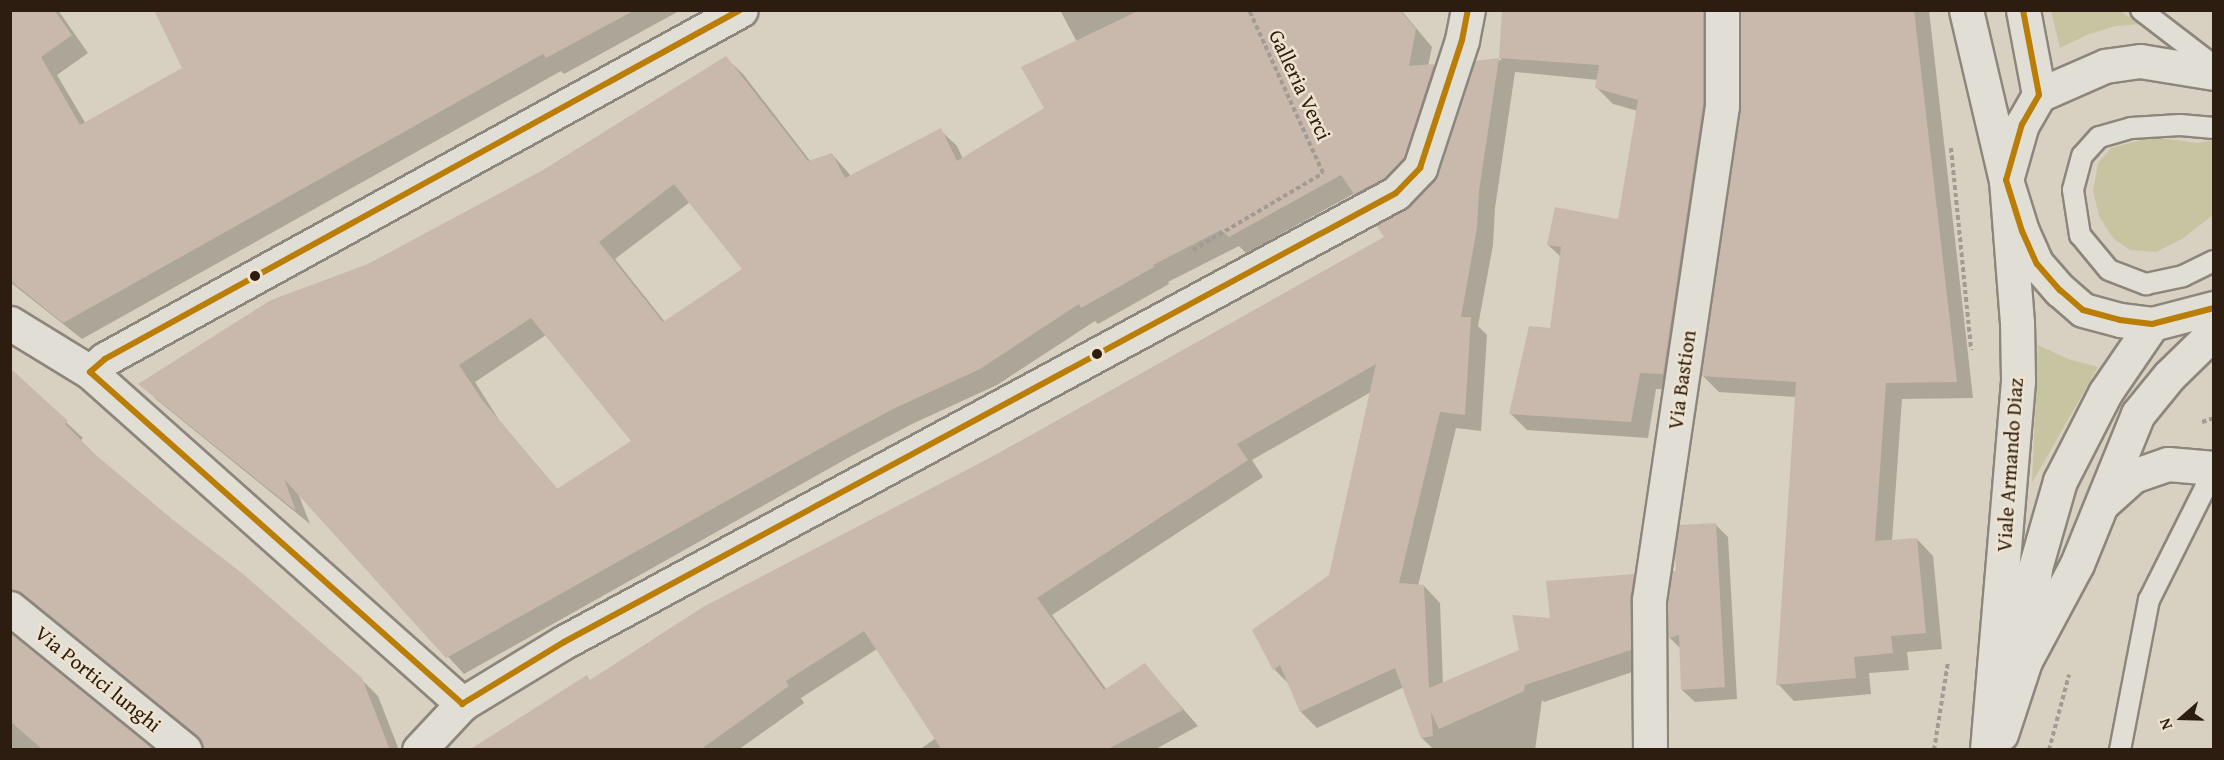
<!DOCTYPE html>
<html>
<head>
<meta charset="utf-8">
<style>
  body { margin:0 }
  #map { position:relative; width:2224px; height:760px; overflow:hidden; background:#d8d0c0; font-family:"Gentium Book Plus",serif }
  div>[style] { position:absolute }
  [style*='--x'] { left:calc(var(--x)*1px); top:calc(var(--y)*1px); width:calc(var(--w)*1px); rotate:calc(var(--a)*1deg) }
  .green>* { inset:0; background:#c7c4a2 }
  .shadow>* { inset:0; background:#0003 }
  .building>* { inset:0; background:#c9b9ad }
  .path>* { height:4px; margin-top:-2px; transform-origin:0; background:repeating-linear-gradient(90deg,#a19b94 0 4.5px,transparent 0 7.5px) }
  .roads { filter:drop-shadow(2px 0 #8d867c) drop-shadow(-2px 0 #8d867c) drop-shadow(0 2px #8d867c) drop-shadow(0 -2px #8d867c) }
  .service>* { height:20px; margin:-10px; padding:0 10px; transform-origin:10px; border-radius:10px; background:#e1ded5 }
  .minor>* { height:33px; margin:-16.5px; padding:0 16.5px; transform-origin:16.5px; border-radius:16.5px; background:#e1ded5 }
  .secondary>* { height:33px; margin:-16.5px; padding:0 16.5px; transform-origin:16.5px; border-radius:16.5px; background:#e1ded5 }
  .bus-1>* { height:6px; margin:-3px; padding:0 3px; transform-origin:3px; border-radius:3px; background:#ba7d05 }
  .dots>* { width:16px; height:16px; translate:-50% -50%; box-sizing:border-box; border:3px solid #ede3cf; border-radius:50% }
  span { translate:-50% -50%; white-space:nowrap; text-align:center; line-height:1.15; -webkit-text-stroke:5px #ede3cf; paint-order:stroke }
  .street-label { font-size:21px; color:#2d1c10 }
  .frame { position:absolute; inset:0; border:12px solid #2d1c10; pointer-events:none }
  .north { position:absolute; left:2152px; top:688px; width:60px; height:60px; -webkit-text-stroke:4px #ede3cf; paint-order:stroke; rotate:250deg; font-size:16px; font-weight:700; line-height:24px; text-align:center; color:#2d1c10 }
  .north::after { content:''; display:block; margin:auto; width:21px; height:27px; background:#2d1c10; clip-path:polygon(50% 0,100% 100%,50% 72%,0 100%) }
</style>
</head>
<body>
<div id="map">
  <div class="green">
    <div style="clip-path:polygon(2051px 11px,2120px 11px,2140px 24px,2116px 26px,2089px 34px,2060px 48px)"></div>
    <div style="clip-path:polygon(2153px 137px,2197px 143px,2213px 140px,2213px 215px,2182px 239px,2156px 252px,2130px 250px,2113px 238px,2099px 216px,2093px 191px,2098px 163px,2111px 148px)"></div>
    <div style="clip-path:polygon(2038px 345px,2068px 359px,2098px 367px,2032px 483px)"></div>
  </div>
  <div class="shadow">
    <div style="clip-path:polygon(15px 10px,58px 10px,88px 53px,57px 75px,86px 124px,534px 10px,681px 10px,564px 74px,561px 71px,82px 339px,10px 282px,10px 14px)"></div>
    <div style="clip-path:polygon(evenodd,1060px 10px,1401px 10px,1432px 47px,1428px 66px,1434px 66px,1450px 82px,1420px 175px,1372px 210px,1355px 193px,1246px 253px,1239px 246px,1168px 282px,1169px 284px,1098px 324px,1095px 321px,997px 385px,912px 424px,855px 454px,464px 674px,298px 493px,310px 524px,157px 400px,141px 384px,543px 172px,726px 58px,743px 74px,811px 162px,832px 154px,851px 176px,940px 130px,957px 146px,963px 159px,1046px 109px,1077px 42px,1060px 10px,690px 202px,744px 270px,665px 322px,615px 259px,690px 202px,1060px 10px,546px 335px,633px 441px,558px 490px,499px 420px,475px 382px,546px 335px)"></div>
    <div style="clip-path:polygon(1503px 10px,1729px 10px,1680px 390px,1656px 389px,1648px 438px,1527px 430px,1511px 414px,1552px 330px,1561px 257px,1548px 245px,1619px 220px,1638px 111px,1613px 104px,1597px 88px,1598px 80px,1515px 72px,1495px 208px,1493px 245px,1478px 326px,1487px 335px,1481px 431px,1456px 428px,1418px 586px,1424px 586px,1440px 603px,1443px 684px,1521px 651px,1551px 620px,1633px 576px,1650px 593px,1647px 667px,1544px 702px,1542px 700px,1535px 750px,1434px 750px,1422px 738px,1404px 687px,1317px 728px,1301px 712px,1290px 685px,1274px 669px,1330px 576px,1371px 392px,1252px 460px,1263px 477px,1052px 615px,1107px 690px,1145px 665px,1198px 726px,1154px 750px,919px 750px,936px 738px,877px 649px,801px 698px,804px 703px,738px 750px,478px 750px,591px 681px,1386px 237px,1439px 175px,1476px 62px,1501px 60px)"></div>
    <div style="clip-path:polygon(1742px 10px,1929px 10px,1973px 398px,1902px 399px,1892px 541px,1917px 539px,1933px 556px,1942px 649px,1907px 652px,1909px 670px,1869px 673px,1871px 694px,1794px 701px,1778px 684px,1796px 397px,1719px 392px,1703px 376px,1742px 109px)"></div>
    <div style="clip-path:polygon(10px 370px,83px 438px,80px 441px,96px 457px,361px 679px,378px 696px,399px 750px,205px 750px,204px 742px,40px 609px,31px 605px,10px 614px)"></div>
    <div style="clip-path:polygon(1716px 525px,1728px 537px,1737px 699px,1695px 702px,1682px 690px,1681px 649px,1670px 638px,1678px 572px)"></div>
    <div style="clip-path:polygon(10px 634px,152px 750px,10px 750px)"></div>
    <div style="clip-path:polygon(1707px 748px,1782px 749px,1782px 750px,1707px 750px)"></div>
  </div>
  <div class="building">
    <div style="clip-path:polygon(10px 10px,54px 10px,72px 35px,41px 57px,80px 125px,182px 68px,154px 10px,635px 10px,546px 58px,543px 54px,63px 323px,10px 280px)"></div>
    <div style="clip-path:polygon(evenodd,1140px 10px,1400px 10px,1416px 29px,1409px 66px,1434px 64px,1404px 158px,1385px 178px,1354px 194px,1341px 175px,1229px 237px,1221px 230px,1153px 265px,1154px 267px,1081px 308px,1079px 304px,980px 369px,895px 408px,839px 438px,446px 658px,284px 479px,296px 511px,138px 384px,271px 300px,368px 264px,543px 170px,726px 56px,808px 161px,832px 153px,845px 178px,941px 128px,957px 161px,1044px 108px,1021px 67px,1140px 10px,674px 184px,742px 269px,663px 322px,599px 242px,674px 184px,1140px 10px,531px 318px,631px 441px,557px 489px,483px 401px,459px 365px,531px 318px)"></div>
    <div style="clip-path:polygon(1502px 10px,1703px 10px,1703px 105px,1663px 374px,1640px 373px,1631px 422px,1509px 414px,1529px 326px,1550px 328px,1561px 247px,1547px 245px,1555px 207px,1618px 219px,1638px 100px,1595px 88px,1599px 65px,1499px 58px)"></div>
    <div style="clip-path:polygon(1741px 10px,1914px 10px,1957px 382px,1886px 383px,1875px 541px,1917px 538px,1926px 633px,1891px 636px,1893px 653px,1854px 657px,1856px 678px,1776px 685px,1796px 382px,1701px 376px,1741px 109px)"></div>
    <div style="clip-path:polygon(1499px 58px,1479px 191px,1477px 228px,1461px 317px,1471px 317px,1465px 415px,1440px 412px,1399px 583px,1424px 585px,1429px 688px,1519px 650px,1512px 615px,1550px 618px,1546px 581px,1634px 574px,1630px 600px,1631px 650px,1525px 685px,1525px 683px,1524px 691px,1439px 729px,1431px 712px,1433px 736px,1421px 738px,1395px 668px,1300px 712px,1280px 665px,1273px 670px,1252px 630px,1329px 575px,1376px 364px,1237px 444px,1248px 460px,1037px 598px,1104px 690px,1145px 663px,1183px 710px,1106px 750px,942px 750px,864px 631px,786px 681px,789px 686px,700px 750px,469px 750px,587px 675px,590px 680px,703px 607px,1005px 450px,1384px 237px,1376px 225px,1409px 206px,1438px 174px,1475px 61px)"></div>
    <div style="clip-path:polygon(10px 368px,68px 421px,65px 424px,97px 456px,172px 519px,243px 574px,362px 678px,390px 750px,203px 750px,197px 735px,22px 593px,10px 590px)"></div>
    <div style="clip-path:polygon(1716px 523px,1725px 687px,1681px 690px,1679px 635px,1668px 638px,1668px 601px,1672px 571px,1676px 571px,1675px 552px,1679px 525px)"></div>
    <div style="clip-path:polygon(10px 633px,155px 750px,43px 750px,10px 721px)"></div>
  </div>
  <div class="path">
    <div style="--x:1951;--y:148;--w:203;--a:84.3"></div>
    <div style="--x:1193;--y:250;--w:151;--a:-30.6"></div>
    <div style="--x:1323;--y:173;--w:179;--a:-114.4"></div>
    <div style="--x:2202;--y:422;--w:13;--a:-18"></div>
    <div style="--x:1934;--y:750;--w:89;--a:-81"></div>
    <div style="--x:2049;--y:750;--w:78;--a:-75.1"></div>
  </div>
  <div class="roads">
    <div class="service">
      <div style="--x:2141;--y:10;--w:92;--a:37.5"></div>
      <div style="--x:2214;--y:128;--w:34;--a:-175"></div>
      <div style="--x:2180;--y:125;--w:49;--a:176.5"></div>
      <div style="--x:2131;--y:128;--w:33;--a:164"></div>
      <div style="--x:2099;--y:137;--w:25;--a:132"></div>
      <div style="--x:2082;--y:156;--w:35;--a:105"></div>
      <div style="--x:2073;--y:190;--w:46;--a:81.2"></div>
      <div style="--x:2080;--y:235;--w:45;--a:50.4"></div>
      <div style="--x:2109;--y:270;--w:40;--a:21"></div>
      <div style="--x:2146;--y:284;--w:38;--a:-12"></div>
      <div style="--x:2183;--y:276;--w:34;--a:-26"></div>
      <div style="--x:2120;--y:750;--w:153;--a:-79.1"></div>
      <div style="--x:2149;--y:600;--w:125;--a:-63.4"></div>
      <div style="--x:2205;--y:488;--w:27;--a:-70"></div>
    </div>
    <div class="minor">
      <div style="--x:10;--y:323;--w:94;--a:31.5"></div>
      <div style="--x:90;--y:372;--w:499;--a:41.7"></div>
      <div style="--x:90;--y:372;--w:20;--a:-41"></div>
      <div style="--x:105;--y:359;--w:725;--a:-28.76"></div>
      <div style="--x:2103;--y:503;--w:40;--a:-42"></div>
      <div style="--x:2133;--y:476;--w:37;--a:-19"></div>
      <div style="--x:2168;--y:464;--w:46;--a:5"></div>
      <div style="--x:10;--y:608;--w:225;--a:39.1"></div>
      <div style="--x:419;--y:750;--w:63;--a:-46.9"></div>
      <div style="--x:462;--y:704;--w:119;--a:-31.3"></div>
      <div style="--x:564;--y:642;--w:945;--a:-28.35"></div>
      <div style="--x:1396;--y:193;--w:35;--a:-46"></div>
      <div style="--x:1420;--y:168;--w:135;--a:-71.8"></div>
      <div style="--x:1462;--y:40;--w:31;--a:-79"></div>
      <div style="--x:1650;--y:750;--w:150;--a:-90.4"></div>
      <div style="--x:1649;--y:600;--w:499;--a:-81.6"></div>
      <div style="--x:1722;--y:106;--w:96;--a:-90"></div>
    </div>
    <div class="secondary">
      <div style="--x:1966;--y:10;--w:175;--a:76.8"></div>
      <div style="--x:2006;--y:180;--w:142;--a:85.6"></div>
      <div style="--x:2017;--y:322;--w:59;--a:89"></div>
      <div style="--x:2018;--y:381;--w:370;--a:94.8"></div>
      <div style="--x:2023;--y:10;--w:86;--a:79.3"></div>
      <div style="--x:2214;--y:73;--w:75;--a:-170.8"></div>
      <div style="--x:2140;--y:61;--w:35;--a:172"></div>
      <div style="--x:2105;--y:66;--w:72;--a:156.3"></div>
      <div style="--x:2039;--y:95;--w:34;--a:120"></div>
      <div style="--x:2022;--y:124;--w:58;--a:105.9"></div>
      <div style="--x:2006;--y:180;--w:53;--a:72.6"></div>
      <div style="--x:2022;--y:231;--w:36;--a:66"></div>
      <div style="--x:2037;--y:264;--w:35;--a:49"></div>
      <div style="--x:2060;--y:290;--w:30;--a:41"></div>
      <div style="--x:2083;--y:310;--w:38;--a:15"></div>
      <div style="--x:2120;--y:320;--w:32;--a:7"></div>
      <div style="--x:2152;--y:324;--w:64;--a:-14.5"></div>
      <div style="--x:2027;--y:644;--w:76;--a:-84"></div>
      <div style="--x:2035;--y:568;--w:91;--a:-74"></div>
      <div style="--x:2060;--y:481;--w:99;--a:-62.9"></div>
      <div style="--x:2105;--y:393;--w:83;--a:-55.7"></div>
      <div style="--x:2001;--y:734;--w:77;--a:-71.8"></div>
      <div style="--x:2025;--y:661;--w:110;--a:-61.8"></div>
      <div style="--x:2077;--y:564;--w:162;--a:-67.9"></div>
      <div style="--x:2138;--y:414;--w:49;--a:-50.8"></div>
      <div style="--x:2169;--y:376;--w:63;--a:-44.4"></div>
    </div>
  </div>
  <div class="bus-1">
    <div style="--x:740;--y:10;--w:725;--a:151.21"></div>
    <div style="--x:105;--y:359;--w:20;--a:139"></div>
    <div style="--x:90;--y:372;--w:499;--a:41.7"></div>
    <div style="--x:462;--y:704;--w:119;--a:-31.3"></div>
    <div style="--x:564;--y:642;--w:945;--a:-28.35"></div>
    <div style="--x:1396;--y:193;--w:35;--a:-46"></div>
    <div style="--x:1420;--y:168;--w:135;--a:-71.8"></div>
    <div style="--x:1462;--y:40;--w:31;--a:-79"></div>
    <div style="--x:2023;--y:10;--w:86;--a:79.3"></div>
    <div style="--x:2039;--y:95;--w:34;--a:120"></div>
    <div style="--x:2022;--y:124;--w:58;--a:105.9"></div>
    <div style="--x:2006;--y:180;--w:53;--a:72.6"></div>
    <div style="--x:2022;--y:231;--w:36;--a:66"></div>
    <div style="--x:2037;--y:264;--w:35;--a:49"></div>
    <div style="--x:2060;--y:290;--w:30;--a:41"></div>
    <div style="--x:2083;--y:310;--w:38;--a:15"></div>
    <div style="--x:2120;--y:320;--w:32;--a:7"></div>
    <div style="--x:2152;--y:324;--w:64;--a:-14.5"></div>
  </div>
  <div class="dots">
    <div style="left:255px;top:276px;background:#2d1c10"></div>
    <div style="left:1097px;top:354px;background:#2d1c10"></div>
  </div>
  <div class="street-label">
    <span style="left:1300px;top:85px;rotate:65deg">Galleria Verci</span>
    <span style="left:1682px;top:380px;rotate:-82deg">Via Bastion</span>
    <span style="left:2010px;top:465px;rotate:-86deg">Viale Armando Diaz</span>
    <span style="left:98px;top:679px;rotate:39deg">Via Portici lunghi</span>
  </div>
  <div class="frame"></div>
  <div class="north">N</div>
</div>
</body>
</html>
